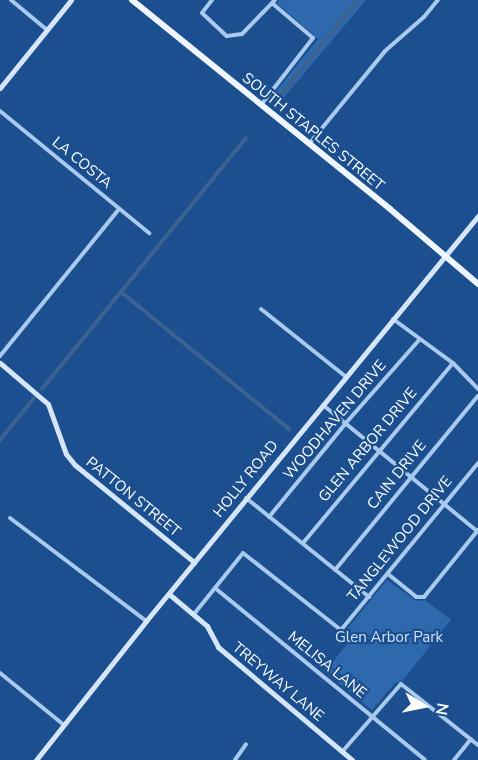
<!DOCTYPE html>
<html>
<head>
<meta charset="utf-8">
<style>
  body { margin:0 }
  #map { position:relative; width:478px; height:760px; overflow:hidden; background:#1b4f8f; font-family:"Nunito Sans",sans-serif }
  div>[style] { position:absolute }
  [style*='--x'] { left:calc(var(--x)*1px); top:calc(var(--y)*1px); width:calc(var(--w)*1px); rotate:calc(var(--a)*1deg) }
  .green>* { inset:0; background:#2e69ad }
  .canal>* { height:4px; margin:-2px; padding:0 2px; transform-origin:2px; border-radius:2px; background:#3c6290 }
  .street>* { height:4px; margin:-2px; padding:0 2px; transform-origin:2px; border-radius:2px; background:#a9c9ee }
  .secondary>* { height:5px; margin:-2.5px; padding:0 2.5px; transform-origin:2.5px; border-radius:2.5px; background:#d6e6fa }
  .primary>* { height:6px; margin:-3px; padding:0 3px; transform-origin:3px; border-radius:3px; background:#f0f6ff }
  span { translate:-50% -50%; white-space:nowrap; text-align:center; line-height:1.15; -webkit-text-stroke:4.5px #1b4f8f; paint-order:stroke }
  .street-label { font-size:15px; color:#fff }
  .park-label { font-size:15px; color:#cfe3fa }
  .north { position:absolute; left:394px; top:676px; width:60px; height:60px; -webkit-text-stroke:4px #1b4f8f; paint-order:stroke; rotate:100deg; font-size:16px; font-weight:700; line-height:24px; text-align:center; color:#fff }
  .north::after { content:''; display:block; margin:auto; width:21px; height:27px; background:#fff; clip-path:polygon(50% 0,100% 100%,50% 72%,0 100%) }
</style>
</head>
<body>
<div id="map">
  <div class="green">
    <div style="clip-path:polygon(279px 0,366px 0,280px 102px,274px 94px,318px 39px,277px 3px)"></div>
    <div style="clip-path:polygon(387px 580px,416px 601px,425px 600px,451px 620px,403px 680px,395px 683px,372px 710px,325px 672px,350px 640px,348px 628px)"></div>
  </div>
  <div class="canal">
    <div style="--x:277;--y:100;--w:129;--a:-51"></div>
    <div style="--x:121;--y:292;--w:217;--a:39.2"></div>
    <div style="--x:42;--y:389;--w:323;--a:-50.9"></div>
    <div style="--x:0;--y:440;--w:54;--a:-51"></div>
  </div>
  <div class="street">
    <div style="--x:11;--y:0;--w:47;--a:39.8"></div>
    <div style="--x:212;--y:0;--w:16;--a:128"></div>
    <div style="--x:202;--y:13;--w:34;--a:43"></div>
    <div style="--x:227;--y:36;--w:15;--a:-8"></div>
    <div style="--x:242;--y:34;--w:47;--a:-45.9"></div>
    <div style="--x:261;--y:105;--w:85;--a:-52.2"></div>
    <div style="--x:313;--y:38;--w:54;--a:-139.5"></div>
    <div style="--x:0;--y:111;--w:193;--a:39.3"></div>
    <div style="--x:309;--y:144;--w:120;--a:-50.7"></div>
    <div style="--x:385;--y:51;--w:52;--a:-41.1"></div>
    <div style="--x:424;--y:17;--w:22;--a:-51"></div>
    <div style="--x:261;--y:309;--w:107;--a:38.6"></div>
    <div style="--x:393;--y:319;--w:74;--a:36.3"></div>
    <div style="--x:453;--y:363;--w:36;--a:46"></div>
    <div style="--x:0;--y:356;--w:189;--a:-51"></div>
    <div style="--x:323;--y:405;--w:199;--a:39.3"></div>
    <div style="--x:246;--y:498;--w:158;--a:38.8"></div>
    <div style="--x:269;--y:517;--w:120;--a:-50.7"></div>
    <div style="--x:345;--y:424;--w:113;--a:-48.6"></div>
    <div style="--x:10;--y:518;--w:171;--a:37.1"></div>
    <div style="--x:303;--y:543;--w:234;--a:-50.2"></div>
    <div style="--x:335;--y:570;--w:225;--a:-50.6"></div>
    <div style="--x:388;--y:574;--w:36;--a:39"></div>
    <div style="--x:416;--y:597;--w:8;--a:0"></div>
    <div style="--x:424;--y:597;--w:86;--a:-51.1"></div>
    <div style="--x:215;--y:588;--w:271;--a:39.3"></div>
    <div style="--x:194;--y:614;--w:78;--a:-51.2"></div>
    <div style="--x:243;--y:553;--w:125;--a:38.2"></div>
    <div style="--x:341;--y:630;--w:216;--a:-50.6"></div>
    <div style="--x:0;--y:673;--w:82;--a:39.1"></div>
    <div style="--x:342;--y:752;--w:90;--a:-49.1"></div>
    <div style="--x:401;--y:684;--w:98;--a:38.4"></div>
    <div style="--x:235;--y:760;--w:19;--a:-55"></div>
    <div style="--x:454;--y:760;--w:27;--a:-51"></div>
  </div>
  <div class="secondary">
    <div style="--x:0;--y:88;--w:113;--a:-51.1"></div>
    <div style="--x:0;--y:363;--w:63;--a:40.5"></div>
    <div style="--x:48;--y:404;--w:53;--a:70.2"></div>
    <div style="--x:66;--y:454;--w:14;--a:51"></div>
    <div style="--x:75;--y:465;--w:154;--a:39.2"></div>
    <div style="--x:169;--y:594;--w:50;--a:40.1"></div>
    <div style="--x:207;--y:626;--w:24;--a:62"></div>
    <div style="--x:218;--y:647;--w:175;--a:40.1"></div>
    <div style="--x:36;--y:760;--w:177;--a:-51.6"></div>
    <div style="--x:146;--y:621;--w:524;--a:-50.66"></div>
  </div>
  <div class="primary">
    <div style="--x:132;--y:0;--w:332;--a:39"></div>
    <div style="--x:390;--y:209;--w:116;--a:40.4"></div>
  </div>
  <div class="street-label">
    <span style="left:313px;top:132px;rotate:39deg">SOUTH STAPLES STREET</span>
    <span style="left:82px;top:163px;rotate:39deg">LA COSTA</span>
    <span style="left:335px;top:420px;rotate:-50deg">WOODHAVEN DRIVE</span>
    <span style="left:368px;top:445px;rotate:-50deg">GLEN ARBOR DRIVE</span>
    <span style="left:397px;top:475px;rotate:-51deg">CAIN DRIVE</span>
    <span style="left:246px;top:479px;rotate:-51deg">HOLLY ROAD</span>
    <span style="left:133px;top:497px;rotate:39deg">PATTON STREET</span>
    <span style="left:400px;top:539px;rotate:-51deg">TANGLEWOOD DRIVE</span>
    <span style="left:327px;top:665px;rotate:39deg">MELISA LANE</span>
    <span style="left:278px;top:682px;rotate:40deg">TREYWAY LANE</span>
  </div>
  <div class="park-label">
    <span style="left:389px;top:638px">Glen Arbor Park</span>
  </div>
  <div class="north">N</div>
</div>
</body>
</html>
